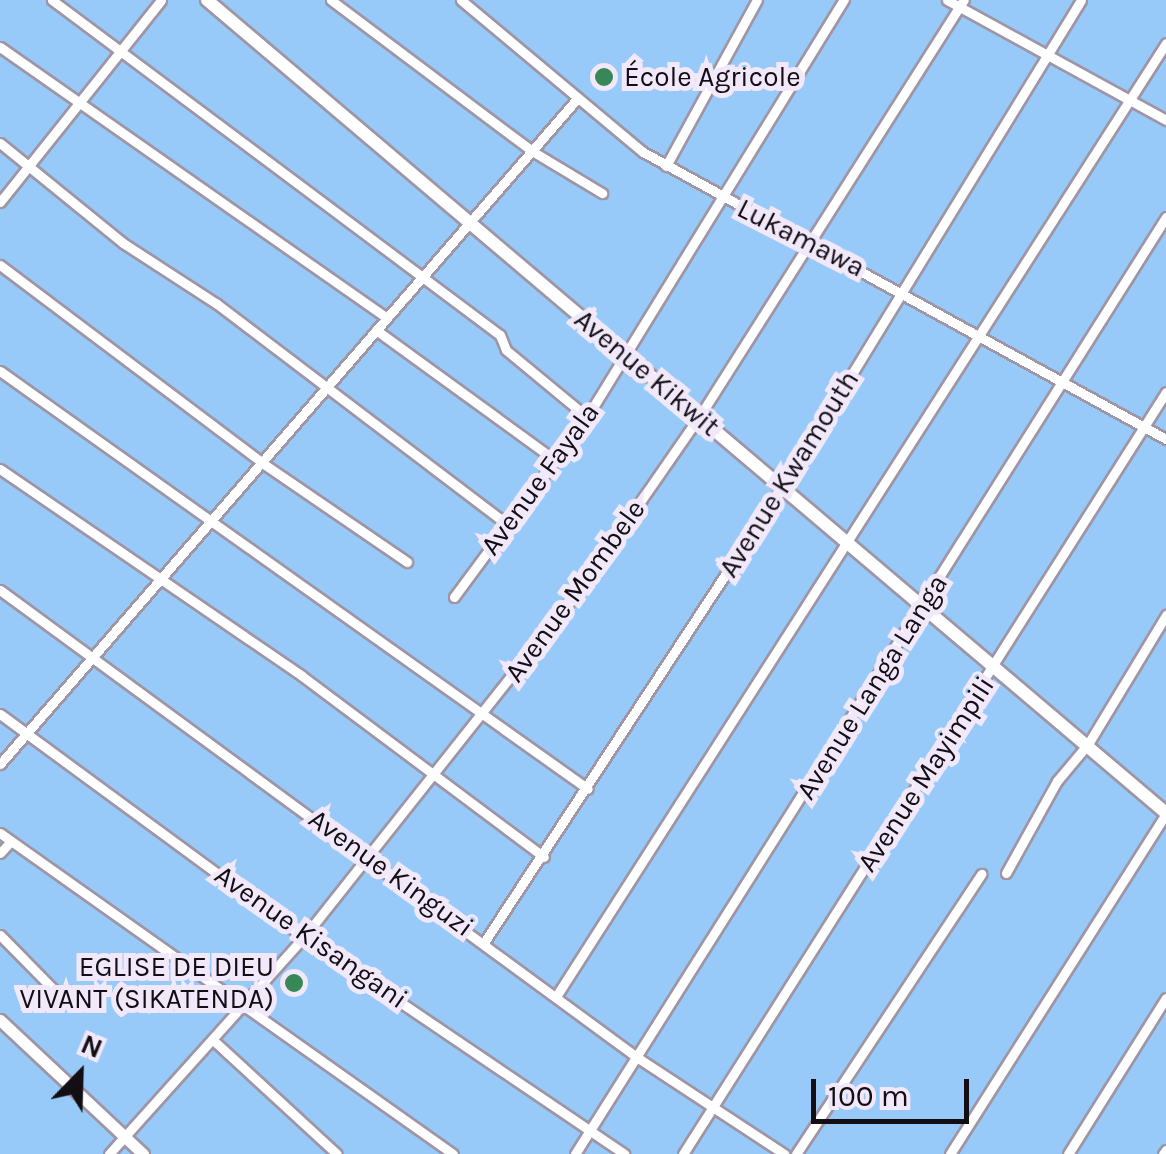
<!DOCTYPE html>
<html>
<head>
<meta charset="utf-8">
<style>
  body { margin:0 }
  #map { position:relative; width:1166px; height:1154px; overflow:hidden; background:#f1e8fa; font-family:Karla,sans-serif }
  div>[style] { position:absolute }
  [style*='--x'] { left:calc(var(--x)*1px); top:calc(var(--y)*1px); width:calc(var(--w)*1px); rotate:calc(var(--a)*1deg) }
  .water>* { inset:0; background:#98caf9; transform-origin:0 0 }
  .roads { filter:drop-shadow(2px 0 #9e95a5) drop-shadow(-2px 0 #9e95a5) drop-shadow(0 2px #9e95a5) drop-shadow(0 -2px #9e95a5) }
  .minor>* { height:9px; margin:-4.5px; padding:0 4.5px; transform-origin:4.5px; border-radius:4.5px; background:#fff }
  .tertiary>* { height:11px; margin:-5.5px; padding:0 5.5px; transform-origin:5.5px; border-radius:5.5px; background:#fff }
  .secondary>* { height:12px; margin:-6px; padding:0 6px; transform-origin:6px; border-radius:6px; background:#fff }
  .dots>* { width:28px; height:28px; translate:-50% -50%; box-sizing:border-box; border:5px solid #f1e8fa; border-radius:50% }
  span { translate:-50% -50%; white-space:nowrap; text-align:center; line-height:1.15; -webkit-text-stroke:10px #f1e8fa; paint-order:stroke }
  .poi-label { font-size:28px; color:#120e14 }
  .left { translate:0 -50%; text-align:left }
  .right { translate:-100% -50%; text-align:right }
  .street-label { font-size:28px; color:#120e14 }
  .north { position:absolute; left:30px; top:1024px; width:100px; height:100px; -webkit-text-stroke:8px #f1e8fa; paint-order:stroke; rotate:23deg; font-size:28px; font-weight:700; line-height:40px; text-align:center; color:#120e14 }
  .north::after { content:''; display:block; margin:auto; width:35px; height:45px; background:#120e14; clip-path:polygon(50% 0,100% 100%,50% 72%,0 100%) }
  .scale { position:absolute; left:811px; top:1079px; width:158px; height:45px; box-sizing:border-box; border:5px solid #120e14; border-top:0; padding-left:12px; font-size:30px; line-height:35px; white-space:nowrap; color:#120e14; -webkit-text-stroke:8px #f1e8fa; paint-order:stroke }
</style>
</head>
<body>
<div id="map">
  <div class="water">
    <div style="left:0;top:0;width:1166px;height:1154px"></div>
  </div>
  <div class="roads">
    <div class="minor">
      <div style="--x:52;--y:0;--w:559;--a:36.79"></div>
      <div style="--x:500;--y:335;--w:16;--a:68"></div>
      <div style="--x:506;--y:350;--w:105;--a:39.6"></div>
      <div style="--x:331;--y:0;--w:251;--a:36.9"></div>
      <div style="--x:532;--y:151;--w:82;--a:31"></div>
      <div style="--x:461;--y:0;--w:237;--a:39.9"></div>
      <div style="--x:643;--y:152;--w:597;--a:28.76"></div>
      <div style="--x:947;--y:0;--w:250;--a:28.7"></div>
      <div style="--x:0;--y:47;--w:471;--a:35"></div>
      <div style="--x:0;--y:143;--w:159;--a:39.1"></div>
      <div style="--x:123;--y:243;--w:112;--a:33"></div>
      <div style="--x:217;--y:304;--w:364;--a:37.2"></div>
      <div style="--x:666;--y:166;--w:189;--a:-61.3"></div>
      <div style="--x:0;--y:202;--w:258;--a:-51.4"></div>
      <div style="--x:0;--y:265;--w:327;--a:37"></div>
      <div style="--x:261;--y:462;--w:177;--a:34.4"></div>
      <div style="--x:376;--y:330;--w:223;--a:36"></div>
      <div style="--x:0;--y:371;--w:721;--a:35.41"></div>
      <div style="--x:0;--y:469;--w:366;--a:34.4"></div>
      <div style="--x:302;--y:676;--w:302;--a:36.8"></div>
      <div style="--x:0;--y:590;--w:791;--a:36.26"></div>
      <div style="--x:638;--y:1058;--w:175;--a:33.3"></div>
      <div style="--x:454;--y:597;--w:224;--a:-53.5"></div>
      <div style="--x:587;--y:417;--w:490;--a:-58.4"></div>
      <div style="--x:0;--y:714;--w:377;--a:36.3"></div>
      <div style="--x:304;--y:937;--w:387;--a:34.1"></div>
      <div style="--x:0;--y:764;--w:879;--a:-49.06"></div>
      <div style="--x:0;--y:833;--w:555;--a:35.32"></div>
      <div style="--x:0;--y:853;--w:16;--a:-47"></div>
      <div style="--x:1006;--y:873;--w:105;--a:-61"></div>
      <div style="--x:1057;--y:781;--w:48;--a:-50"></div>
      <div style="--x:1088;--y:744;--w:151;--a:-58.8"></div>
      <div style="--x:0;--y:935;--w:78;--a:45.5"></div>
      <div style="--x:485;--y:941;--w:542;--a:-56.75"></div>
      <div style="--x:782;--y:488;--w:572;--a:-58.5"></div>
      <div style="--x:557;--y:995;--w:1130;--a:-57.39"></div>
      <div style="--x:213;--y:1040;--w:168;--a:42.6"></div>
      <div style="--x:109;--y:1154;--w:292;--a:-48.1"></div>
      <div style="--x:304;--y:937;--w:443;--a:-51.6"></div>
      <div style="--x:579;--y:590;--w:211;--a:-55.3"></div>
      <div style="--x:699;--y:417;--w:494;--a:-57.6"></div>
      <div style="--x:575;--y:1154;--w:1108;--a:-57.76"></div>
      <div style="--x:683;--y:1154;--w:902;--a:-57.63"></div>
      <div style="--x:796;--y:1154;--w:336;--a:-56.5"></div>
      <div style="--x:950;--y:1154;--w:404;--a:-57.6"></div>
      <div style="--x:1068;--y:1154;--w:184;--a:-57.9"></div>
      <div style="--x:1163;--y:1154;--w:5;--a:-53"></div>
    </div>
    <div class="tertiary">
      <div style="--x:0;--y:1020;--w:196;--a:43.1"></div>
    </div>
    <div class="secondary">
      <div style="--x:207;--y:0;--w:1257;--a:40.29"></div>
    </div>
  </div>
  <div class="dots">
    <div style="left:604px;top:77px;background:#388757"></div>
    <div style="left:294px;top:983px;background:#388757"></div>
  </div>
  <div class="poi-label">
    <span class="left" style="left:624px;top:77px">École Agricole</span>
    <span class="right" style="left:274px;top:983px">EGLISE DE DIEU<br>VIVANT (SIKATENDA)</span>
  </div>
  <div class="street-label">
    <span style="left:801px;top:238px;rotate:27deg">Lukamawa</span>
    <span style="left:647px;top:373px;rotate:40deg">Avenue Kikwit</span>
    <span style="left:789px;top:474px;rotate:-58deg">Avenue Kwamouth</span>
    <span style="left:540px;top:479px;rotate:-54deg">Avenue Fayala</span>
    <span style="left:575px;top:591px;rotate:-54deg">Avenue Mombele</span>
    <span style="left:872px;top:687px;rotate:-58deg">Avenue Langa Langa</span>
    <span style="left:926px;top:774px;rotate:-57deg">Avenue Mayimpili</span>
    <span style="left:391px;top:873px;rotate:36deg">Avenue Kinguzi</span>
    <span style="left:311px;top:937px;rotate:35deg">Avenue Kisangani</span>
  </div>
  <div class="north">N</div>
  <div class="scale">100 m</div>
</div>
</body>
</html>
